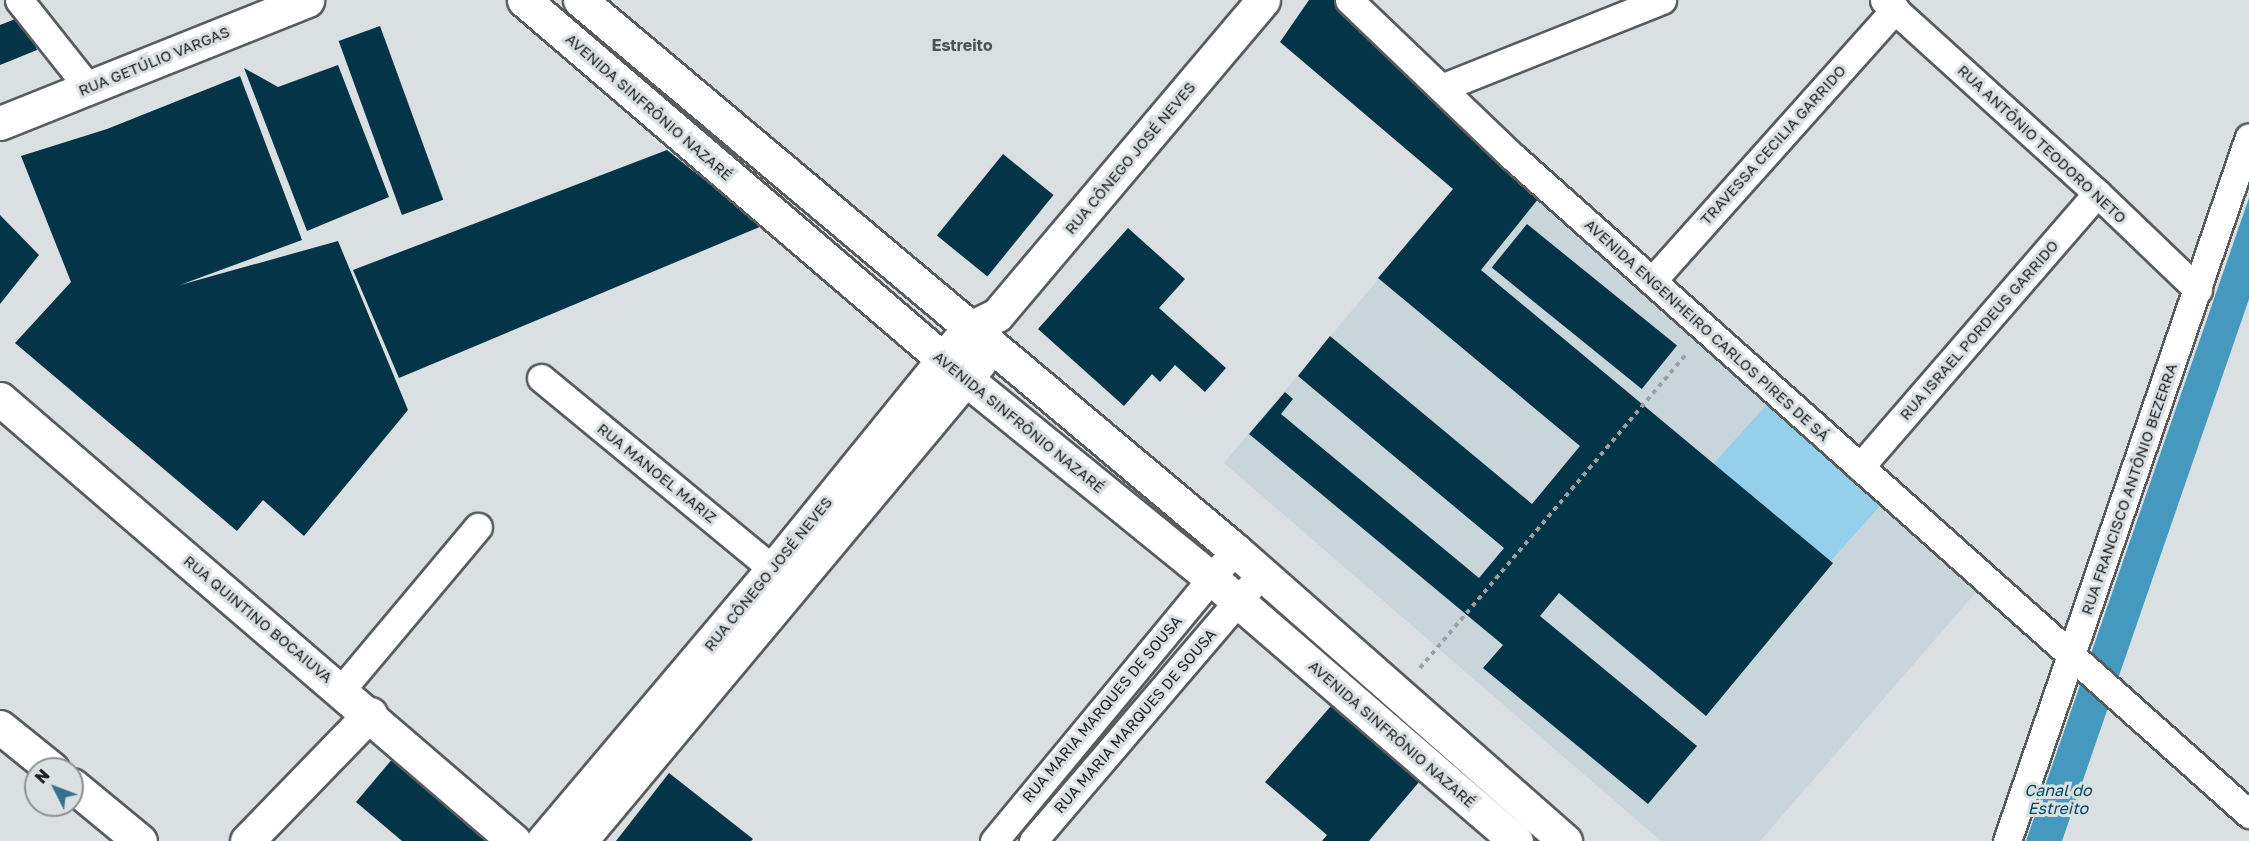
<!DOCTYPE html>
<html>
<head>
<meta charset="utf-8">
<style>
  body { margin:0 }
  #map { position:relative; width:2249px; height:841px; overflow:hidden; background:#dadfe1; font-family:"Golos Text",sans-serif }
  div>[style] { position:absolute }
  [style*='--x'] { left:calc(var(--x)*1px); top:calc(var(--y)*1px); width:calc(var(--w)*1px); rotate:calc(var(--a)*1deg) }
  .built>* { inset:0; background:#c8d5db }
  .green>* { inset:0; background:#94cfec; transform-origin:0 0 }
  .water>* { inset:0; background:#4599be }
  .building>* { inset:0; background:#033447; transform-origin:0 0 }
  .path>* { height:4px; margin-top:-2px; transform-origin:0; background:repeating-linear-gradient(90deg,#9ca0a2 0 4.5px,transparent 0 9px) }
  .roads { filter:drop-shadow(2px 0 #585c5e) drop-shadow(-2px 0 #585c5e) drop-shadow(0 2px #585c5e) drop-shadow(0 -2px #585c5e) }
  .minor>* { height:27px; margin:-13.5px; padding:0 13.5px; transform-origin:13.5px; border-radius:13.5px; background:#fff }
  .tertiary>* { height:33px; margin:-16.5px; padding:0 16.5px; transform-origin:16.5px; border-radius:16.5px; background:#fff }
  .secondary>* { height:33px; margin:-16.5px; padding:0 16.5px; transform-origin:16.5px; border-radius:16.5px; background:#fff }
  .primary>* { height:33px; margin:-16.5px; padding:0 16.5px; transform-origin:16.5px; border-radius:16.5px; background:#fff }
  span { translate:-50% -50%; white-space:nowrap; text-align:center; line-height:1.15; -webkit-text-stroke:6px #dadfe1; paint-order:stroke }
  .street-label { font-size:15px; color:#1d1f20 }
  .neighbourhood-label { font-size:16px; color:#4e5254; font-weight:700 }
  .water-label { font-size:16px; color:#004a64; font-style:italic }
  .north { position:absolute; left:24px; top:757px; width:60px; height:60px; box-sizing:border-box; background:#dadfe1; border:2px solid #8e9294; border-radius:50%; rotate:312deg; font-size:16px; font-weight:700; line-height:24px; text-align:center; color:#1d1f20 }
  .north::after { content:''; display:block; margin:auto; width:21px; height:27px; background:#38718a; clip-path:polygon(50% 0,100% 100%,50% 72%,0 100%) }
</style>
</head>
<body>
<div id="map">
  <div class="built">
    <div style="clip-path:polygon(1485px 152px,1984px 583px,1760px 841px,1661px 841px,1224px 463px)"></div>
  </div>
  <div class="green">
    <div style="left:1770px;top:401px;width:152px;height:85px;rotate:42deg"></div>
  </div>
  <div class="water">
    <div style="clip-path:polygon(2249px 198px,2249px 299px,2062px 841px,2026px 841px)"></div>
  </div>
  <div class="building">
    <div style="clip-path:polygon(1309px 0,1341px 0,1485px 152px,1539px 198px,1481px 270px,1833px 563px,1706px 716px,1559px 593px,1540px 616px,1697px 746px,1648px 804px,1483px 668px,1503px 645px,1249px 434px,1285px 392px,1293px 399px,1281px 414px,1479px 578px,1504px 548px,1298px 376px,1330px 336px,1532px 504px,1580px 446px,1378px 278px,1453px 189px,1280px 42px)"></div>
    <div style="clip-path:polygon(23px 16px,37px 50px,0 65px,0 25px)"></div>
    <div style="left:380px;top:26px;width:185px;height:44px;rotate:70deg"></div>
    <div style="clip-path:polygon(338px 65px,389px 197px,307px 231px,244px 68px,278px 87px)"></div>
    <div style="clip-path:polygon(240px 76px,302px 240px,180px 285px,338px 241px,408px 410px,304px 536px,263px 500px,237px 531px,15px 343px,71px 282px,21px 156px,107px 129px)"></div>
    <div style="clip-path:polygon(667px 150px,762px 226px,399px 378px,353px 270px)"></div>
    <div style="left:1003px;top:154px;width:65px;height:105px;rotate:39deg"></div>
    <div style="clip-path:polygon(0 215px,39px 255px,0 304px)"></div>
    <div style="left:1527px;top:224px;width:193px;height:56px;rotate:39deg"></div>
    <div style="clip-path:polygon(1128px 228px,1185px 279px,1159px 308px,1226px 368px,1205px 392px,1175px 365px,1160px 382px,1152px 374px,1124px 406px,1038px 329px)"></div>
    <div style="clip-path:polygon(1337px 699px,1425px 775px,1369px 841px,1322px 841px,1327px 835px,1265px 782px)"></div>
    <div style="clip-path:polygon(394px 757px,492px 841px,402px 841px,356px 802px)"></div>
    <div style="clip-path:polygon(669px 773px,753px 839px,751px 841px,616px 841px)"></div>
  </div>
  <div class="path">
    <div style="--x:1420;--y:668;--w:413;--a:-49.7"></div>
  </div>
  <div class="roads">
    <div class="minor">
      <div style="--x:19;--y:0;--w:111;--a:51.6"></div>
      <div style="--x:1349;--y:0;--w:227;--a:43.8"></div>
      <div style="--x:1513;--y:157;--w:987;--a:41.75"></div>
      <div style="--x:1884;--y:0;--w:287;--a:42.2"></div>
      <div style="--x:2097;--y:193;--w:140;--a:43.8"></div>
      <div style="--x:1441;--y:88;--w:238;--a:-21.7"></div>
      <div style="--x:1652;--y:281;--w:365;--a:-48.2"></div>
      <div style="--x:541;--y:378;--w:301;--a:39.5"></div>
      <div style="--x:1860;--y:467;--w:362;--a:-49.1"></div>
      <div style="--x:341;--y:690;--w:213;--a:-50"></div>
      <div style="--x:994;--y:841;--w:378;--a:-50.4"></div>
      <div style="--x:1033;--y:841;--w:350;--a:-49.5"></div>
      <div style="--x:2007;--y:841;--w:744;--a:-71.03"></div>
    </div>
    <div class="tertiary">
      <div style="--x:524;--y:0;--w:582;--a:40.61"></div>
      <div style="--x:966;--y:379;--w:316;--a:39.1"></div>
      <div style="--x:1211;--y:578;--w:403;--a:40.8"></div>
      <div style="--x:580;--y:0;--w:855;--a:40.02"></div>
      <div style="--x:1235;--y:550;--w:440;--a:41.4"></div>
      <div style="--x:247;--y:841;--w:177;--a:-45.9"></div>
      <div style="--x:543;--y:841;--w:356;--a:-49.8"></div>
      <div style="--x:773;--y:569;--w:309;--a:-50.9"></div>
      <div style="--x:968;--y:329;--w:32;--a:-26"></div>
      <div style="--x:997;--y:315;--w:412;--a:-49.8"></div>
      <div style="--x:580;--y:841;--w:623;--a:-50.15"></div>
    </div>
    <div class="secondary">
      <div style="--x:0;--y:399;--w:678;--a:40.69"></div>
      <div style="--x:0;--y:727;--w:67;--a:38.9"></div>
      <div style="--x:72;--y:785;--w:88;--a:39.5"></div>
    </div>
    <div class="primary">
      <div style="--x:0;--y:123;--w:331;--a:-21.8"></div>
    </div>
  </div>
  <div class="street-label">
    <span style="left:154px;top:61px;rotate:-22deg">RUA GETÚLIO VARGAS</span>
    <span style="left:649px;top:107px;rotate:41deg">AVENIDA SINFRÔNIO NAZARÉ</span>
    <span style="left:2042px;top:144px;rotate:43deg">RUA ANTÔNIO TEODORO NETO</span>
    <span style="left:1773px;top:145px;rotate:-48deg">TRAVESSA CECILIA GARRIDO</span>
    <span style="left:1130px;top:158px;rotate:-50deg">RUA CÔNEGO JOSÉ NEVES</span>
    <span style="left:1707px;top:330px;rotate:42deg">AVENIDA ENGENHEIRO CARLOS PIRES DE SÁ</span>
    <span style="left:1979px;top:330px;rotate:-49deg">RUA ISRAEL PORDEUS GARRIDO</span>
    <span style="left:1019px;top:422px;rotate:39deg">AVENIDA SINFRÔNIO NAZARÉ</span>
    <span style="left:657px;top:473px;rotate:39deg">RUA MANOEL MARIZ</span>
    <span style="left:2129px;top:489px;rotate:-71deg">RUA FRANCISCO ANTÔNIO BEZERRA</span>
    <span style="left:768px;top:574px;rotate:-51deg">RUA CÔNEGO JOSÉ NEVES</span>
    <span style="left:258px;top:619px;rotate:40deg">RUA QUINTINO BOCAIUVA</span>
    <span style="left:1102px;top:709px;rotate:-50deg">RUA MARIA MARQUES DE SOUSA</span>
    <span style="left:1135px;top:721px;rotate:-49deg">RUA MARIA MARQUES DE SOUSA</span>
    <span style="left:1392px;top:734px;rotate:41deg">AVENIDA SINFRÔNIO NAZARÉ</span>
  </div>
  <div class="neighbourhood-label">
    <span style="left:962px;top:45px">Estreito</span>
  </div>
  <div class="water-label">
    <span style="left:2058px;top:799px">Canal do<br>Estreito</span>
  </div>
  <div class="north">N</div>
</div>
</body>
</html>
